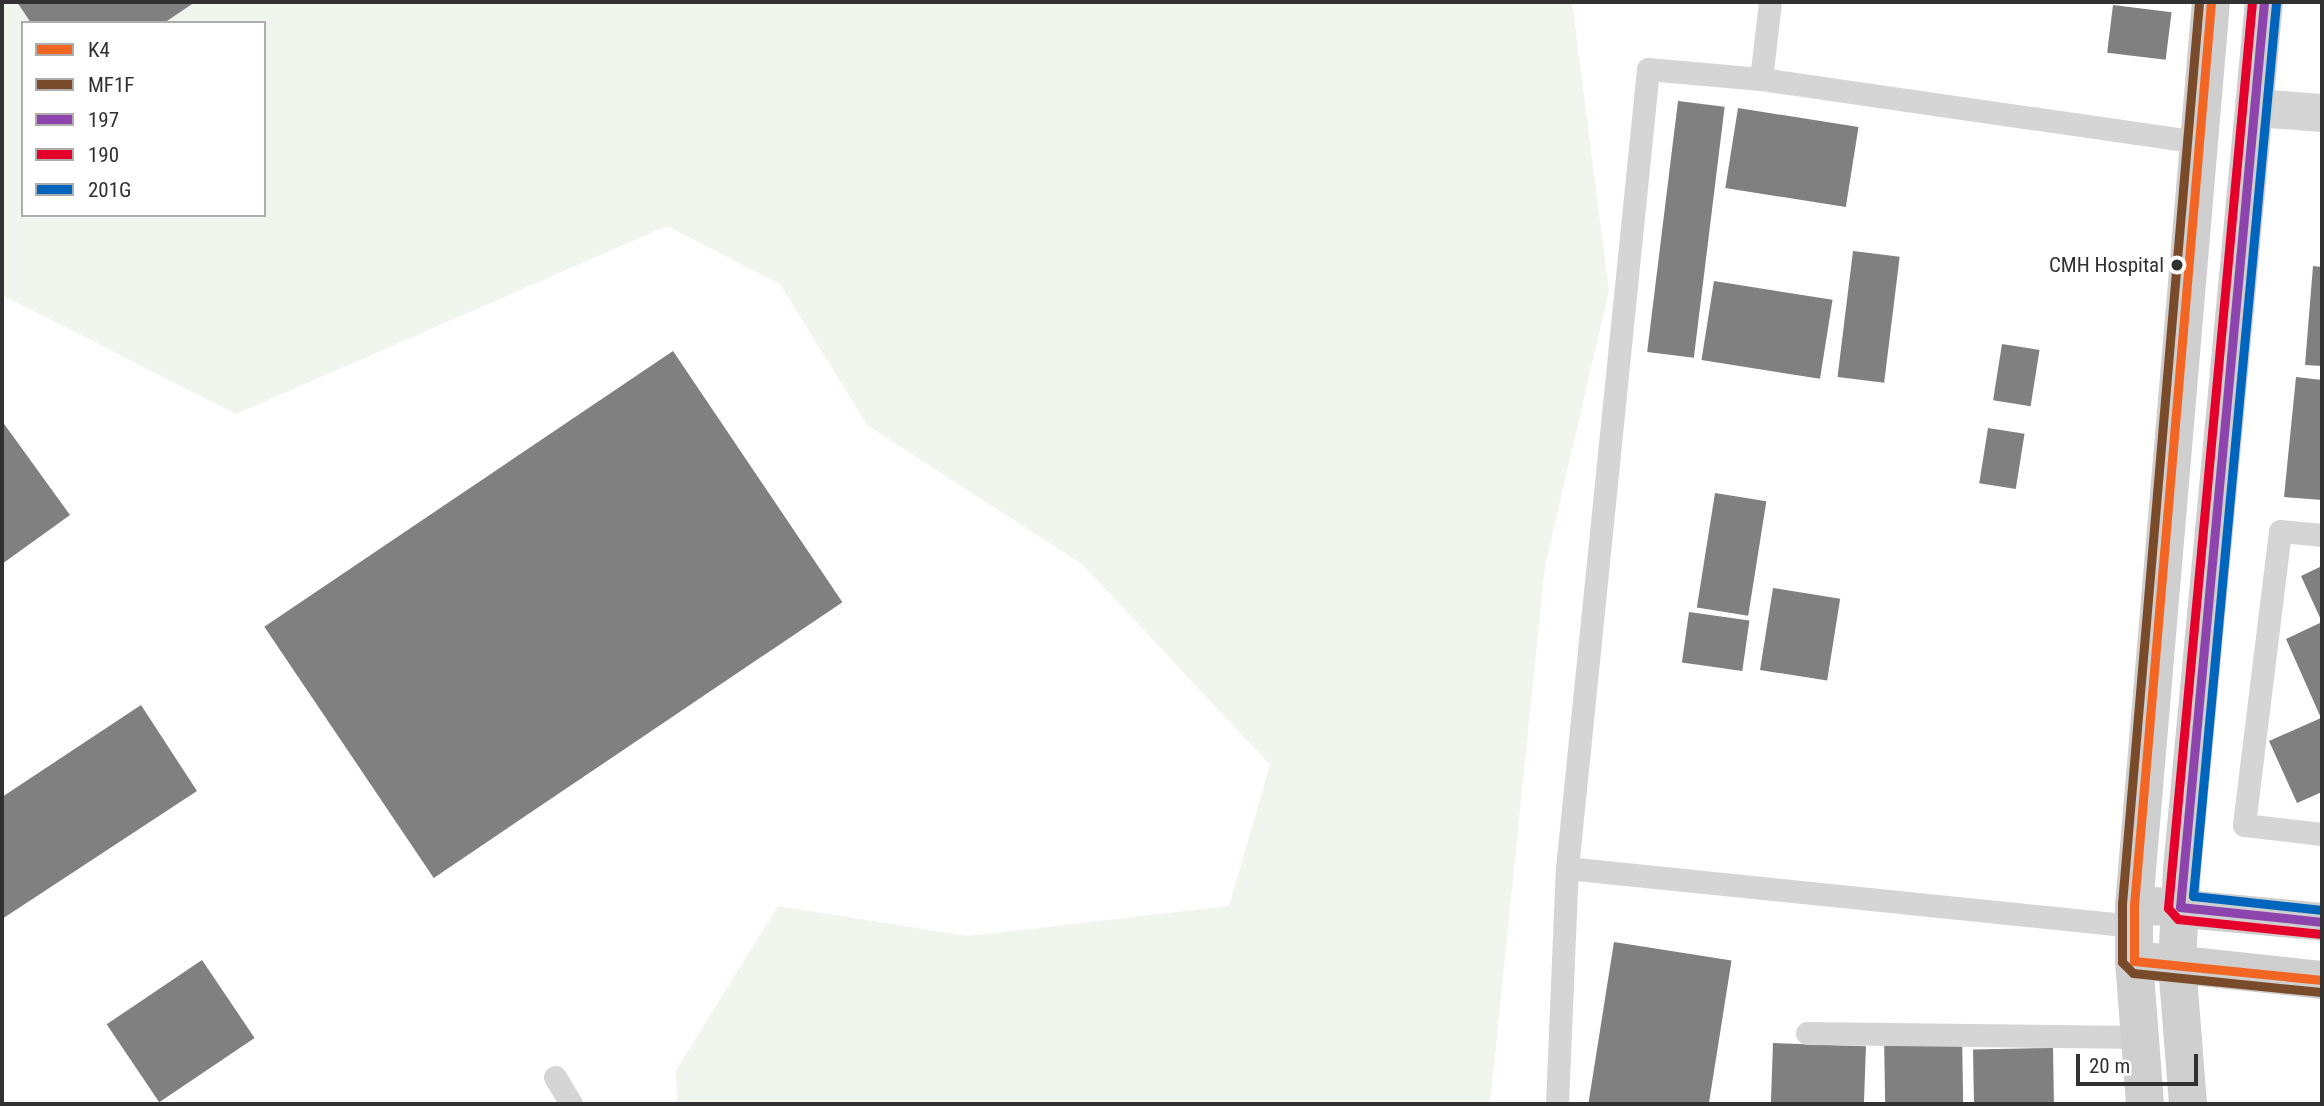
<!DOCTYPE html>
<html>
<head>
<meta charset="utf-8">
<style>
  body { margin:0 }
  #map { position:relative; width:2324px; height:1106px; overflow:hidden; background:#fff; font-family:"Roboto Condensed",sans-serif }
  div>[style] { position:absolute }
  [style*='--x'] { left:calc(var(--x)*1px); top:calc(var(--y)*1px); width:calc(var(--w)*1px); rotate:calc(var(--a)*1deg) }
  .green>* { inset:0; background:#f0f5ed }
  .building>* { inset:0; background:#808080; transform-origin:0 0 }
  .service>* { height:23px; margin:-11.5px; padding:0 11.5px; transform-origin:11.5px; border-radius:11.5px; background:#d5d5d5 }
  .minor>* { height:38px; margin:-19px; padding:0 19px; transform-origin:19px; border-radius:19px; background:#d5d5d5 }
  .secondary>* { height:38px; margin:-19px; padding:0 19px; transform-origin:19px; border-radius:19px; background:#cfcfcf }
  .bus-1>* { height:9px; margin:-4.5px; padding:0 4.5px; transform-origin:4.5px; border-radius:4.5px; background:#f26522 }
  .bus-2>* { height:9px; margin:-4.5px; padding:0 4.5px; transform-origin:4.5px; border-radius:4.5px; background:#7a4b2a }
  .bus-3>* { height:9px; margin:-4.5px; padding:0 4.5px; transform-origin:4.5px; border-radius:4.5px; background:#8e44ad }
  .bus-4>* { height:9px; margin:-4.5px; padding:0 4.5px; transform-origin:4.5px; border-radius:4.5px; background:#e4002b }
  .bus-5>* { height:9px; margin:-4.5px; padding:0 4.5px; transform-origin:4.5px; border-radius:4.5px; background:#0065bd }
  .dots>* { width:19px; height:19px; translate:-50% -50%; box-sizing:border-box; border:4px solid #fff; border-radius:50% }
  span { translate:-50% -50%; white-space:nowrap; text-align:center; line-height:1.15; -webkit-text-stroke:7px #fff; paint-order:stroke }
  .bus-label { font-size:21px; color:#313131 }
  .right { translate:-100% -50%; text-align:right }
  .frame { position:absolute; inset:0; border:4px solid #313131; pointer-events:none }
  .legend { position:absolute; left:21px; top:21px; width:245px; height:196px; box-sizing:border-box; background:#fff; border:2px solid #adadad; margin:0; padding:9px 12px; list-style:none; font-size:21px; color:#313131 }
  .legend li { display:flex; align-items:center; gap:14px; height:35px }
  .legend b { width:35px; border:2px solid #adadad }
  .scale { position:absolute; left:2076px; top:1054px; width:122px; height:32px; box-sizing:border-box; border:4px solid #313131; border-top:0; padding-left:9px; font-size:21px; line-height:24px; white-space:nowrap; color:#313131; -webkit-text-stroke:5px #fff; paint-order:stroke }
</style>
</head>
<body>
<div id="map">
  <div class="green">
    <div style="clip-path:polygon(evenodd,2px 2px,1572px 2px,1609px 291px,1545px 566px,1490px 1104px,677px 1104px,676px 1070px,778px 906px,967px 936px,1229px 906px,1270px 765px,1083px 565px,867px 425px,780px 284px,667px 226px,236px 414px,2px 295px,2px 2px,23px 23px,264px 23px,264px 215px,23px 215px,23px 23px)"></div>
  </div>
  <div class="building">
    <div style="clip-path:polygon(17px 2px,195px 2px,164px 23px,31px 23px)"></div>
    <div style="left:2113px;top:5px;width:59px;height:48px;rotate:7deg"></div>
    <div style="left:1678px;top:101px;width:47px;height:253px;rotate:7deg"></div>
    <div style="left:1738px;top:108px;width:122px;height:81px;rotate:9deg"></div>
    <div style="left:1853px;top:251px;width:47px;height:127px;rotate:7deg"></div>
    <div style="clip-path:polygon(2313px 266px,2322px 267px,2322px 366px,2305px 365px)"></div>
    <div style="left:1714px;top:281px;width:120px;height:80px;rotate:9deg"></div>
    <div style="left:2002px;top:344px;width:38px;height:57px;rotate:9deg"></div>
    <div style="left:673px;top:351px;width:303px;height:493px;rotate:56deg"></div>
    <div style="clip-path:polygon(2296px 377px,2322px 380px,2322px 500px,2284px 497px)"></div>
    <div style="clip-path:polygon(2px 421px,70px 515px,2px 564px)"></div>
    <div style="left:1988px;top:428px;width:37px;height:56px;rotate:9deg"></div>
    <div style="left:1715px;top:493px;width:52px;height:116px;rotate:9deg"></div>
    <div style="clip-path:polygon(2322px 566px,2322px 622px,2301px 576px)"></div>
    <div style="left:1773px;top:588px;width:68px;height:83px;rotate:9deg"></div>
    <div style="left:1689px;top:612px;width:61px;height:51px;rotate:8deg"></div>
    <div style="clip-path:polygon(2322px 622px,2322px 792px,2297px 803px,2269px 741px,2321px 718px,2286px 639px)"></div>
    <div style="clip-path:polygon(141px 705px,197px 791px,2px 919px,2px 797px)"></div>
    <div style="left:1614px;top:942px;width:119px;height:164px;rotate:9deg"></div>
    <div style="left:202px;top:960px;width:94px;height:115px;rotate:56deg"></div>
    <div style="left:1962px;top:1035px;width:69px;height:78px;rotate:89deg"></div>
    <div style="left:1773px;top:1043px;width:93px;height:61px;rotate:2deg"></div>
    <div style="left:2053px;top:1048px;width:56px;height:80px;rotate:89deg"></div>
  </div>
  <div class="service">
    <div style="--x:1761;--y:79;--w:78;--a:-83.3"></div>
    <div style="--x:2322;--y:535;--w:42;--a:-174.6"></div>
    <div style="--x:2280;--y:531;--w:296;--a:97"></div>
    <div style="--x:2244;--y:825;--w:79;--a:6.6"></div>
    <div style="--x:2134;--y:926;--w:570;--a:-174.16"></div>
    <div style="--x:1567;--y:868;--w:803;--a:-84.21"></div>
    <div style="--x:1648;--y:69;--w:113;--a:5.1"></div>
    <div style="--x:1761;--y:79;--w:443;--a:8.2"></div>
    <div style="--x:1807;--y:1033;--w:333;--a:0.7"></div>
    <div style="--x:555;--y:1077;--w:31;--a:59"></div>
    <div style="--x:1557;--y:1104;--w:236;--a:-87.6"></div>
  </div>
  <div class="minor">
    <div style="--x:2256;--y:108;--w:66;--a:4.3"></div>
  </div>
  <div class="secondary">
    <div style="--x:2154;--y:906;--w:169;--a:5.4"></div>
    <div style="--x:2153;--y:962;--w:170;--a:6.1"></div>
    <div style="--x:2145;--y:1104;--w:143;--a:-94.4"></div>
    <div style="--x:2134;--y:961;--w:56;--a:-90"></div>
    <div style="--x:2134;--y:905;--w:906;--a:-85.13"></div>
    <div style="--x:2188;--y:1104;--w:140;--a:-94.5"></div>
    <div style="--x:2177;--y:964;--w:95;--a:-87"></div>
    <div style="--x:2182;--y:869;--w:871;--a:-84.6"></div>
  </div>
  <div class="bus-1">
    <div style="--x:2211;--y:2;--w:906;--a:94.87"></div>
    <div style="--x:2134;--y:905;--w:56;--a:90"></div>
    <div style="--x:2134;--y:961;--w:189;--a:5.8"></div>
  </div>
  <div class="bus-2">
    <div style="--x:2199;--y:2;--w:905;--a:94.88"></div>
    <div style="--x:2122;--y:904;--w:58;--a:90"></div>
    <div style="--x:2122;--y:962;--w:16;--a:45"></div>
    <div style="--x:2133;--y:973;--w:189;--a:5.8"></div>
  </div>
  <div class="bus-3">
    <div style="--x:2264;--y:2;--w:909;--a:95.3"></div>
    <div style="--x:2180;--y:907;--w:143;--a:6"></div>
  </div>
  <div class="bus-4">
    <div style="--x:2252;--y:2;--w:910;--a:95.3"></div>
    <div style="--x:2168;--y:908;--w:15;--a:48"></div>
    <div style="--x:2178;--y:919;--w:144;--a:6"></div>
  </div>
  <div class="bus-5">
    <div style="--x:2276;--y:3;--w:897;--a:95.31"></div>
    <div style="--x:2193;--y:896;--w:130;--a:6.2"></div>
  </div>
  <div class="dots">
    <div style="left:2177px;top:265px;background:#313131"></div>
  </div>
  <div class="bus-label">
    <span class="right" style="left:2164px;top:265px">CMH Hospital</span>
  </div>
  <div class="frame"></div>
  <ul class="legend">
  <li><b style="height:9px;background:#f26522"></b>K4</li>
  <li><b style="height:9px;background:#7a4b2a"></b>MF1F</li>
  <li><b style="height:9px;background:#8e44ad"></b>197</li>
  <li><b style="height:9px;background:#e4002b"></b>190</li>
  <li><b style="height:9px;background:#0065bd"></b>201G</li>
  </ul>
  <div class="scale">20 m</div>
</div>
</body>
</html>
